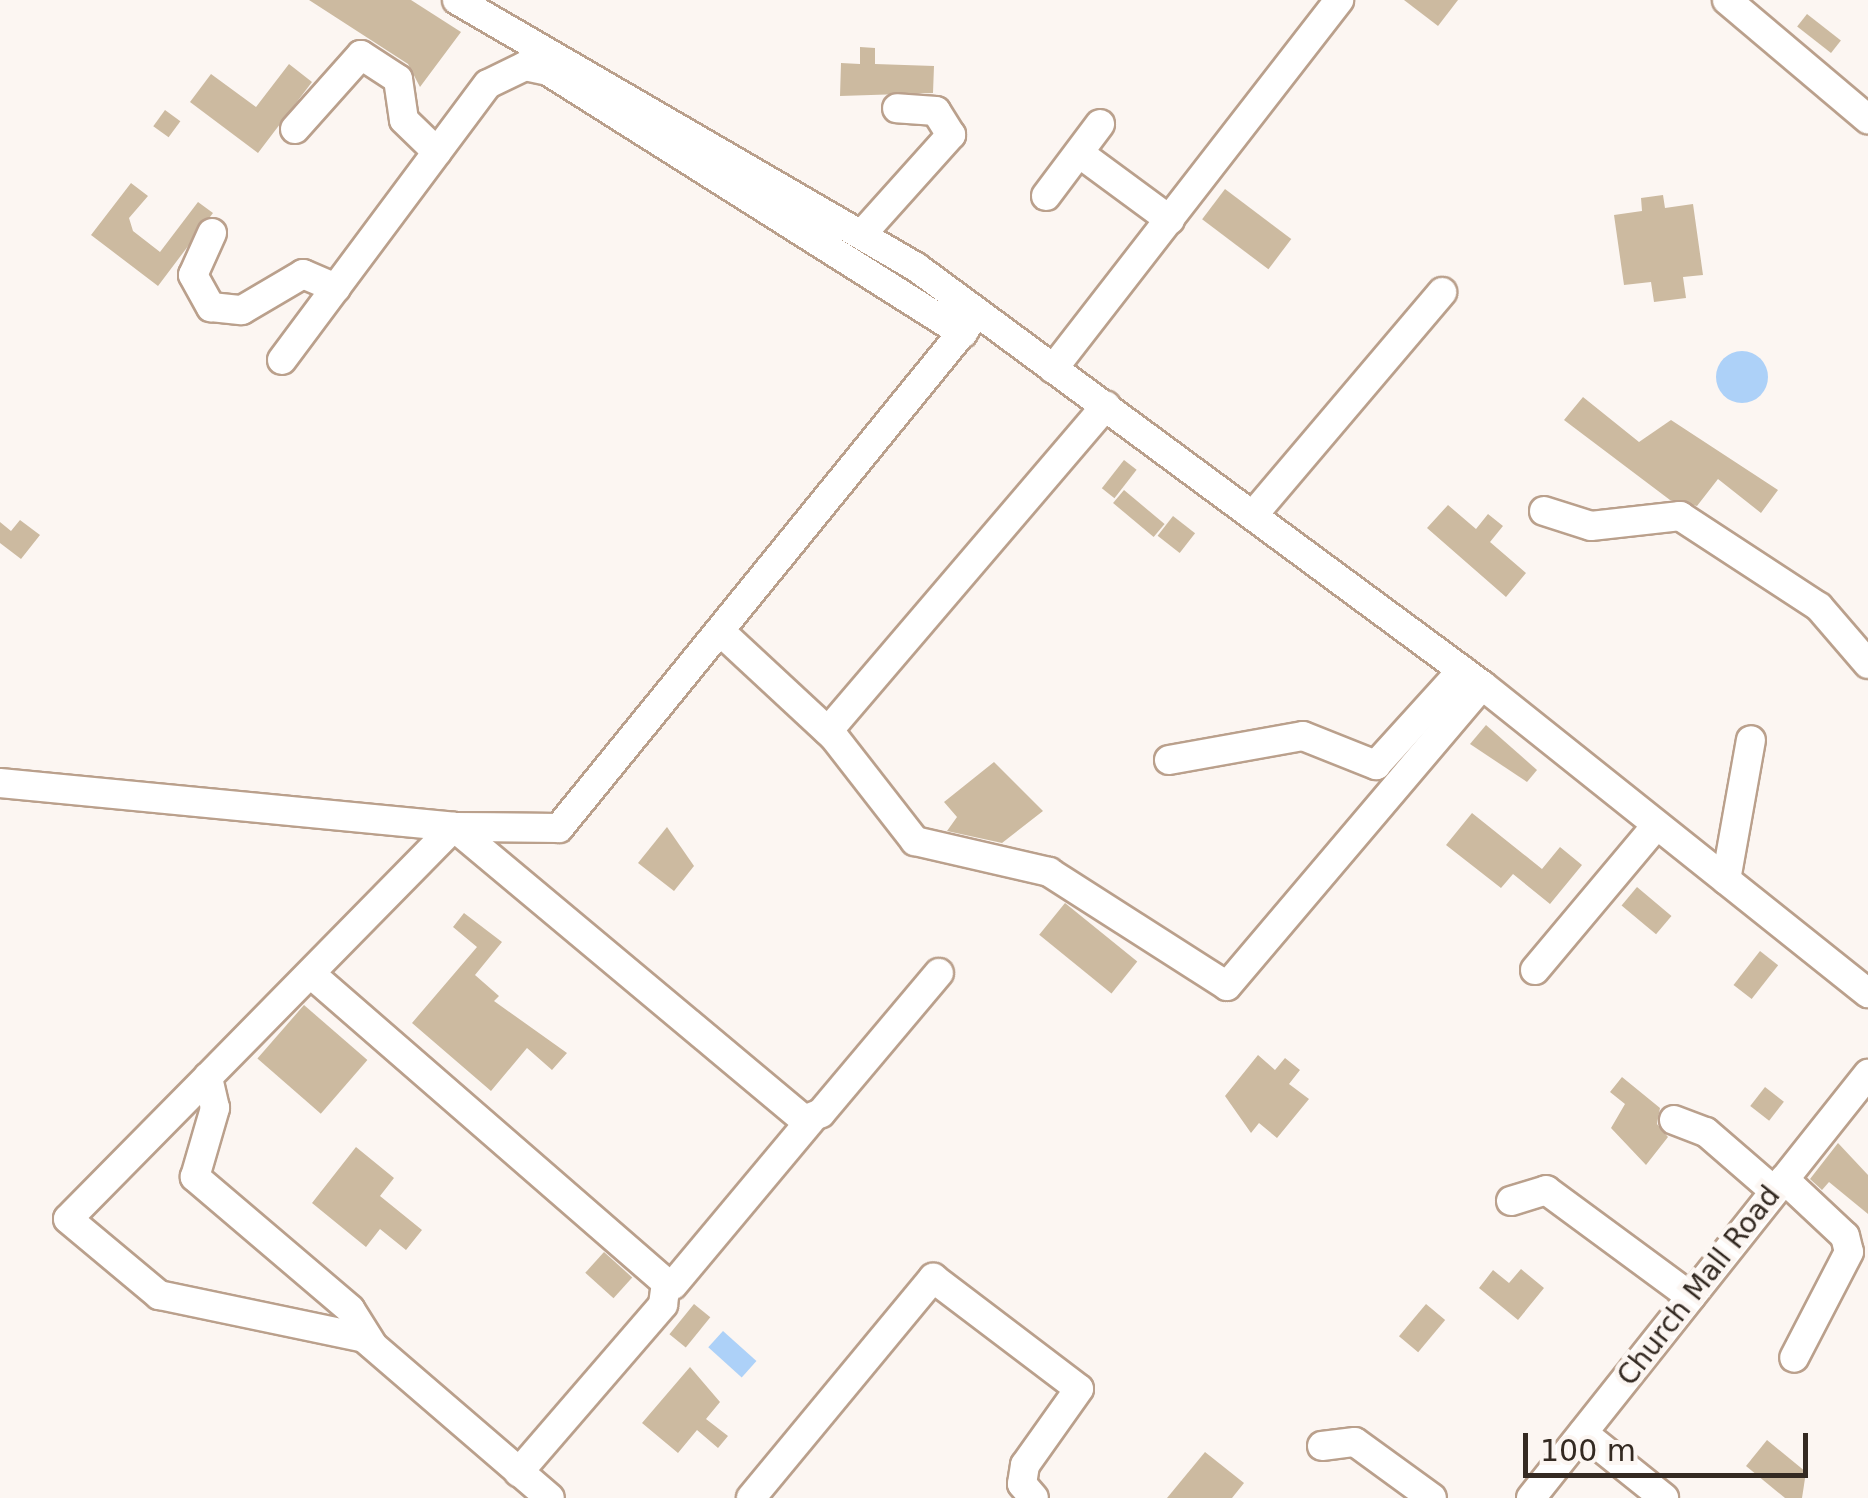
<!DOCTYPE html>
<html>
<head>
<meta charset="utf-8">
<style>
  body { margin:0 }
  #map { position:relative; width:1868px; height:1498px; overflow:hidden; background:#fcf6f2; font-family:"DejaVu Sans",sans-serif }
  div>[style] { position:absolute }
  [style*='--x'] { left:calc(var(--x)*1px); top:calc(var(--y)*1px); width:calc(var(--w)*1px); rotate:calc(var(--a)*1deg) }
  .water>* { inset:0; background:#add1f8; transform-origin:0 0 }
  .round { border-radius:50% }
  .building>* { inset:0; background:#ccbaa0; transform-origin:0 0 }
  .roads { filter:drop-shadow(2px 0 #baa08c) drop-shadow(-2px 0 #baa08c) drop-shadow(0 2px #baa08c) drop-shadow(0 -2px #baa08c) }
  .minor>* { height:28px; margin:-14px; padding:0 14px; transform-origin:14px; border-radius:14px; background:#fff }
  span { translate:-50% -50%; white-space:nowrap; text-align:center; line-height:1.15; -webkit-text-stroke:9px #fcf6f2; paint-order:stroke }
  .street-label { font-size:28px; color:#342a22 }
  .scale { position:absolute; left:1523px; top:1433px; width:285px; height:45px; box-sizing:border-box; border:5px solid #342a22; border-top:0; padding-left:12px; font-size:30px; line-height:35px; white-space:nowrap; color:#342a22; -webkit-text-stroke:8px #fcf6f2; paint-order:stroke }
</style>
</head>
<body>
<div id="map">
  <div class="water">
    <div class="round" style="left:1716px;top:351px;width:52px;height:52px"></div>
    <div style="left:723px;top:1331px;width:45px;height:22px;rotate:42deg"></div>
  </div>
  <div class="building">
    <div style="clip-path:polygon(309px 0,411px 0,461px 32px,420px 87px,408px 64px)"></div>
    <div style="clip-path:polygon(1404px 0,1458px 0,1438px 26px)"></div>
    <div style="left:1807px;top:14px;width:43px;height:16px;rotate:38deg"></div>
    <div style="clip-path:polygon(860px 47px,875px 48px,875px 64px,934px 66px,933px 93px,840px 96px,841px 63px,860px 64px)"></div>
    <div style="clip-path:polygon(289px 64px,312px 82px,258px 153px,190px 102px,211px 74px,256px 107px)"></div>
    <div style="left:165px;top:110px;width:19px;height:20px;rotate:36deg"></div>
    <div style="clip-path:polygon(131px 183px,148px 196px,129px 218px,133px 231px,160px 252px,198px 202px,213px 213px,158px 286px,91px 235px)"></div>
    <div style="left:1225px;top:189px;width:83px;height:38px;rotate:37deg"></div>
    <div style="clip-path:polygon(1663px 195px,1665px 208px,1693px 204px,1703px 275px,1683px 277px,1686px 298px,1654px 302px,1651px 282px,1624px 285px,1614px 215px,1642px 211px,1641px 198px)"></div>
    <div style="clip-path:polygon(1583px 397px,1639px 442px,1671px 420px,1778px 490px,1761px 513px,1718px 479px,1697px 506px,1670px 500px,1564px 420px)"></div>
    <div style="left:1124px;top:460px;width:16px;height:36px;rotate:38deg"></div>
    <div style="left:1124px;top:490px;width:53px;height:17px;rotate:40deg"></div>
    <div style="clip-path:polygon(1448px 505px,1476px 529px,1488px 514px,1503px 526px,1490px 542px,1526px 573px,1506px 597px,1427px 528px)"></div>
    <div style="left:1173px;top:516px;width:28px;height:25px;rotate:38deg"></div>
    <div style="clip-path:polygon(20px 520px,40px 535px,21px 559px,0 543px,0 522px,11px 531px)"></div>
    <div style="clip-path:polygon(1486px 725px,1537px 770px,1527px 782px,1470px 744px)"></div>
    <div style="clip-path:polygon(994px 762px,1043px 811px,1002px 843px,947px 831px,957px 817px,944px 802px)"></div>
    <div style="clip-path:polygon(1472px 813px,1542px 869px,1560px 847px,1582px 865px,1550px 904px,1513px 874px,1501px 888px,1446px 845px)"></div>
    <div style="clip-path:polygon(667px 827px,694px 866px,674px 891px,638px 863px)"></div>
    <div style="left:1637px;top:887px;width:45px;height:24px;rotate:40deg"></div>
    <div style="left:1065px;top:903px;width:93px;height:41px;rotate:39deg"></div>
    <div style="clip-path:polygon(464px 913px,502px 942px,475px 975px,499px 996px,494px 1001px,567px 1053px,552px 1070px,527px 1048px,491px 1091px,412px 1023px,477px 947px,453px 927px)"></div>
    <div style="left:1760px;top:951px;width:23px;height:43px;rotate:38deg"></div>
    <div style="left:304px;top:1005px;width:84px;height:71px;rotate:41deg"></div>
    <div style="clip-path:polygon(1258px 1055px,1275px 1070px,1285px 1058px,1300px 1070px,1289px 1084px,1309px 1099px,1277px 1138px,1259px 1123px,1251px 1133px,1225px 1096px)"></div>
    <div style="clip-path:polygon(1622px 1077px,1660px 1108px,1657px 1124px,1668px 1137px,1646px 1165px,1611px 1128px,1625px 1104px,1610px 1092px)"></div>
    <div style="left:1765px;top:1087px;width:24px;height:24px;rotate:38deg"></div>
    <div style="clip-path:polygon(1838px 1143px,1868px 1175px,1868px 1214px,1829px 1182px,1822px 1190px,1810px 1179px)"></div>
    <div style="clip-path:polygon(356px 1147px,394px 1178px,380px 1196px,422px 1230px,406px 1250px,380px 1229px,366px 1247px,312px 1203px)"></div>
    <div style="left:604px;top:1252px;width:38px;height:28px;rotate:42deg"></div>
    <div style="clip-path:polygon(1521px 1269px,1544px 1288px,1518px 1320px,1479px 1288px,1493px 1270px,1509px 1283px)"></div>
    <div style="left:694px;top:1304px;width:21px;height:39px;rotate:39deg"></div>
    <div style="left:1426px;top:1304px;width:25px;height:42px;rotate:40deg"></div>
    <div style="clip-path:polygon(690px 1367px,720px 1402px,706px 1419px,728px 1436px,718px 1448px,697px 1430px,678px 1453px,642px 1423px)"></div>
    <div style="clip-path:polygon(1767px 1440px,1806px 1472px,1802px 1498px,1785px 1498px,1746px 1466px)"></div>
    <div style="clip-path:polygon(1205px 1452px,1244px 1483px,1232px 1498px,1167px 1498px)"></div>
  </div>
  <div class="roads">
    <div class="minor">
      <div style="--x:457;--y:0;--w:531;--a:30.19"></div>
      <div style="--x:916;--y:267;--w:704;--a:36.45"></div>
      <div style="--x:1482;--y:685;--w:494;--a:38.6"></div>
      <div style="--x:1727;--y:0;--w:185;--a:40.2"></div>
      <div style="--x:295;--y:129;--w:99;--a:-48.3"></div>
      <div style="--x:361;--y:55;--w:44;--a:33"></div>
      <div style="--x:398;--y:79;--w:41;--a:81.7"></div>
      <div style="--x:404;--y:120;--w:46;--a:44.1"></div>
      <div style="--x:1079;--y:153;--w:113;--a:36.4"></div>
      <div style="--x:1046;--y:196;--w:90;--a:-53.1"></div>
      <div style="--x:212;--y:233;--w:46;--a:114.3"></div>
      <div style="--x:193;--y:275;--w:37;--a:61"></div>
      <div style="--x:211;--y:307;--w:31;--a:6"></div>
      <div style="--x:242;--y:310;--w:71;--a:-30.5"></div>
      <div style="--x:303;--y:274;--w:36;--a:23"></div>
      <div style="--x:863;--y:233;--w:132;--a:-48.1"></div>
      <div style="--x:951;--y:135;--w:28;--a:-122"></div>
      <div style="--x:936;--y:111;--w:39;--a:-176"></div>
      <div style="--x:282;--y:360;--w:344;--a:-53.3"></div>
      <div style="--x:488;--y:84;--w:41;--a:-25.9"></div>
      <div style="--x:525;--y:66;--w:24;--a:12"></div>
      <div style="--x:548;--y:71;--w:491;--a:32.3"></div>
      <div style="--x:1053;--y:369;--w:467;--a:-52.2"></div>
      <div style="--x:1544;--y:511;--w:49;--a:17.7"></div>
      <div style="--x:1591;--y:526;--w:90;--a:-6.4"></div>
      <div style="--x:1680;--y:516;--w:166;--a:33.2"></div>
      <div style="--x:1819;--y:607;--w:75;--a:49.3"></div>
      <div style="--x:1254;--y:514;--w:291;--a:-49.7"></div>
      <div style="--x:721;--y:632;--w:154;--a:42.9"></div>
      <div style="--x:834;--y:737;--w:132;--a:52.1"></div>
      <div style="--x:915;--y:841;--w:138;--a:13"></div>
      <div style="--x:1049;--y:872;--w:211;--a:32.6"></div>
      <div style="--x:1227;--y:986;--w:394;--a:-49.7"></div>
      <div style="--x:828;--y:731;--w:428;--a:-49.5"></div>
      <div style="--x:1169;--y:760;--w:136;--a:-10.2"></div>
      <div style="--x:1303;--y:736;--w:79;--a:21.7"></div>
      <div style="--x:1376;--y:765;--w:128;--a:-47.8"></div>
      <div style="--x:0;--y:783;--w:456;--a:5.5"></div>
      <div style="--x:454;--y:827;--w:105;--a:0.5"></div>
      <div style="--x:559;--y:828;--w:663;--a:-50.88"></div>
      <div style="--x:1726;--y:880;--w:142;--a:-79.9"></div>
      <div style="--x:1535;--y:970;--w:187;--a:-50"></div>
      <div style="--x:311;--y:974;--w:471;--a:41"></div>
      <div style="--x:666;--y:1283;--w:22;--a:98"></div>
      <div style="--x:663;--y:1305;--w:221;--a:130.8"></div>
      <div style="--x:208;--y:1077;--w:199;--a:134.6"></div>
      <div style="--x:68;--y:1219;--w:119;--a:39.9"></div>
      <div style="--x:159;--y:1295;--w:209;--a:11.8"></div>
      <div style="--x:364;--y:1338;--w:245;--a:40.7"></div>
      <div style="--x:1674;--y:1120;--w:34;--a:21"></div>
      <div style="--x:1706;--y:1132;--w:90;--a:40.9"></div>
      <div style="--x:1784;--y:1179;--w:83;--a:43.1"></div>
      <div style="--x:1845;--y:1236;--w:16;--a:76"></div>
      <div style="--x:1849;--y:1252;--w:119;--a:117.4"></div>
      <div style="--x:1511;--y:1201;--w:37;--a:-17"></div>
      <div style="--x:1546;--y:1190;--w:180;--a:36.4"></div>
      <div style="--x:673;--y:1285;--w:215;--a:-50.1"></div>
      <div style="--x:372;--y:1344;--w:41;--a:-122.2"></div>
      <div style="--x:350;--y:1309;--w:204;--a:-139.6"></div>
      <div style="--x:195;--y:1177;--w:72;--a:-73.8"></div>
      <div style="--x:215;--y:1108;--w:32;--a:-103"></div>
      <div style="--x:208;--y:1077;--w:351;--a:-45.5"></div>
      <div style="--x:454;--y:827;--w:456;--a:39.9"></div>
      <div style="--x:804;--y:1120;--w:18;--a:-22"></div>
      <div style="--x:821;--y:1113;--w:183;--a:-49.9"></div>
      <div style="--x:1583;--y:1433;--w:104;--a:38.7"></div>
      <div style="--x:1322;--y:1446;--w:33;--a:-7"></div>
      <div style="--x:1355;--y:1442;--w:95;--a:36"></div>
      <div style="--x:751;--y:1498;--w:286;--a:-50.4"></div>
      <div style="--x:933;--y:1278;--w:183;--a:37.2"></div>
      <div style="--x:1079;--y:1389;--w:93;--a:125.4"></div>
      <div style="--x:1025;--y:1465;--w:19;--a:99"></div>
      <div style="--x:1022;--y:1484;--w:18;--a:49"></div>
      <div style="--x:1531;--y:1498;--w:542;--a:-51.52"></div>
    </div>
  </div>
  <div class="street-label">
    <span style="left:1699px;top:1286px;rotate:-52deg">Church Mall Road</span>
  </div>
  <div class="scale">100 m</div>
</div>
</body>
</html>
